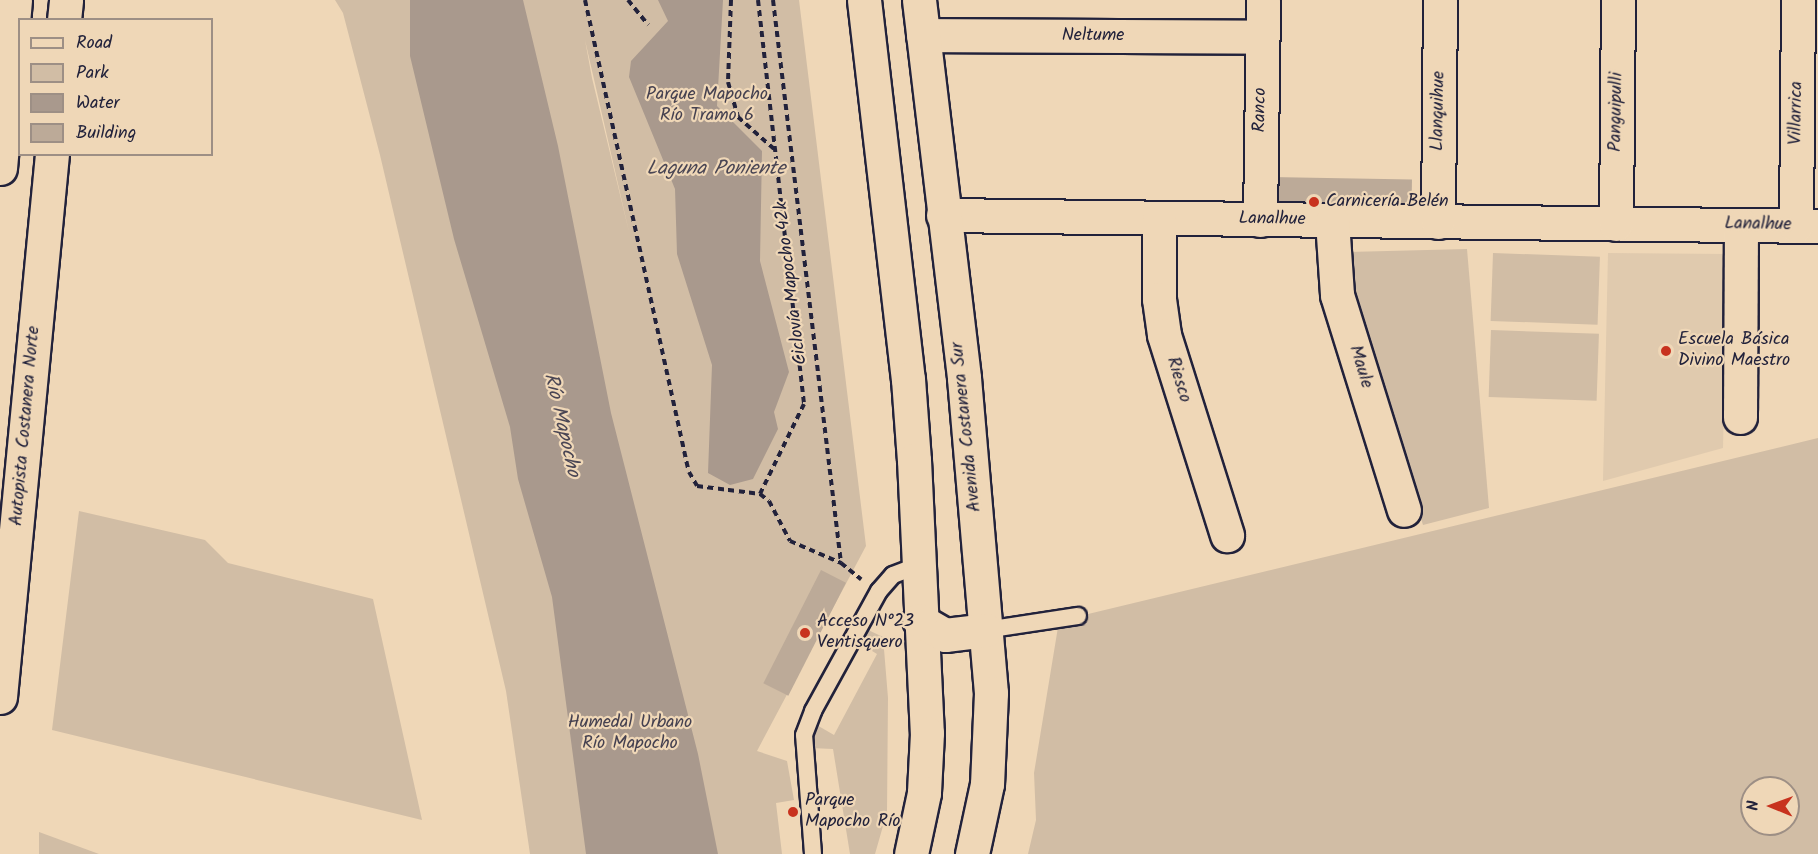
<!DOCTYPE html>
<html>
<head>
<meta charset="utf-8">
<style>
  body { margin:0 }
  #map { position:relative; width:1818px; height:854px; overflow:hidden; background:#efd7b7; font-family:Kalam,sans-serif }
  div>[style] { position:absolute }
  [style*='--x'] { left:calc(var(--x)*1px); top:calc(var(--y)*1px); width:calc(var(--w)*1px); rotate:calc(var(--a)*1deg) }
  .built>* { inset:0; background:#e0caae }
  .green>* { inset:0; background:#d1bda5; transform-origin:0 0 }
  .water>* { inset:0; background:#a9998d }
  .building>* { inset:0; background:#bcaa98; transform-origin:0 0 }
  .path>* { height:4px; margin-top:-2px; transform-origin:0; background:repeating-linear-gradient(90deg,#22223b 0 6px,transparent 0 10.5px) }
  .roads { filter:drop-shadow(2px 0 #22223b) drop-shadow(-2px 0 #22223b) drop-shadow(0 2px #22223b) drop-shadow(0 -2px #22223b) }
  .service>* { height:16px; margin:-8px; padding:0 8px; transform-origin:8px; border-radius:8px; background:#efd7b7 }
  .minor>* { height:33px; margin:-16.5px; padding:0 16.5px; transform-origin:16.5px; border-radius:16.5px; background:#efd7b7 }
  .tertiary>* { height:33px; margin:-16.5px; padding:0 16.5px; transform-origin:16.5px; border-radius:16.5px; background:#efd7b7 }
  .motorway>* { height:33px; margin:-16.5px; padding:0 16.5px; transform-origin:16.5px; border-radius:16.5px; background:#efd7b7 }
  .dots>* { width:16px; height:16px; translate:-50% -50%; box-sizing:border-box; border:3px solid #efd7b7; border-radius:50% }
  span { translate:-50% -50%; white-space:nowrap; text-align:center; line-height:1.15; -webkit-text-stroke:4.5px #efd7b7; paint-order:stroke }
  .street-label { font-size:18px; color:#22223b }
  .park-label { font-size:18px; color:#454150 }
  .poi-label { font-size:18px; color:#22223b }
  .left { translate:0 -50%; text-align:left }
  .water-label { font-size:20px; color:#4a4654; font-style:italic }
  .legend { position:absolute; left:18px; top:18px; width:195px; height:138px; box-sizing:border-box; background:#efd7b7; border:2px solid #9d8f85; margin:0; padding:8px 10px; list-style:none; font-size:18px; color:#22223b }
  .legend li { display:flex; align-items:center; gap:12px; height:30px }
  .legend b { width:30px; border:2px solid #9d8f85 }
  .north { position:absolute; left:1740px; top:776px; width:60px; height:60px; box-sizing:border-box; background:#efd7b7; border:2px solid #9d8f85; border-radius:50%; rotate:271deg; font-size:16px; font-weight:700; line-height:24px; text-align:center; color:#22223b }
  .north::after { content:''; display:block; margin:auto; width:21px; height:27px; background:#c8321e; clip-path:polygon(50% 0,100% 100%,50% 72%,0 100%) }
</style>
</head>
<body>
<div id="map">
  <div class="built">
    <div style="clip-path:polygon(1608px 253px,1727px 254px,1723px 448px,1603px 481px)"></div>
  </div>
  <div class="green">
    <div style="clip-path:polygon(evenodd,335px 0,799px 0,866px 546px,757px 751px,787px 761px,794px 800px,776px 803px,782px 854px,530px 854px,506px 691px,380px 155px,343px 13px,335px 0,585px 40px,629px 232px,592px 78px,585px 40px)"></div>
    <div style="clip-path:polygon(1467px 249px,1489px 508px,1423px 525px,1356px 301px,1348px 252px)"></div>
    <div style="left:1493px;top:253px;width:107px;height:68px;rotate:2deg"></div>
    <div style="left:1491px;top:330px;width:108px;height:67px;rotate:2deg"></div>
    <div style="clip-path:polygon(evenodd,1818px 438px,1818px 854px,1028px 854px,1036px 820px,1034px 773px,1059px 621px,1818px 438px,1752px 788px,1788px 788px,1788px 824px,1752px 824px,1752px 788px)"></div>
    <div style="clip-path:polygon(79px 511px,205px 540px,228px 563px,373px 599px,422px 820px,52px 730px)"></div>
    <div style="clip-path:polygon(866px 629px,883px 637px,888px 698px,887px 812px,875px 854px,850px 854px,833px 749px,811px 748px,812px 731px,815px 724px,834px 735px,877px 654px,859px 643px)"></div>
    <div style="clip-path:polygon(39px 832px,99px 854px,39px 854px)"></div>
  </div>
  <div class="water">
    <div style="clip-path:polygon(410px 0,523px 0,558px 146px,611px 413px,698px 754px,718px 854px,586px 854px,552px 597px,518px 479px,510px 427px,454px 239px,410px 56px)"></div>
    <div style="clip-path:polygon(658px 0,723px 0,717px 106px,762px 151px,760px 261px,789px 372px,774px 412px,778px 429px,753px 479px,730px 485px,708px 473px,712px 365px,677px 254px,675px 189px,629px 77px,631px 61px,668px 21px)"></div>
  </div>
  <div class="building">
    <div style="left:1270px;top:177px;width:142px;height:32px;rotate:1deg"></div>
    <div style="left:821px;top:570px;width:28px;height:127px;rotate:27deg"></div>
  </div>
  <div class="path">
    <div style="--x:585;--y:0;--w:483;--a:77.6"></div>
    <div style="--x:689;--y:472;--w:16;--a:60"></div>
    <div style="--x:697;--y:486;--w:64;--a:7.2"></div>
    <div style="--x:760;--y:494;--w:11;--a:38"></div>
    <div style="--x:769;--y:501;--w:45;--a:62.3"></div>
    <div style="--x:790;--y:541;--w:56;--a:23.3"></div>
    <div style="--x:841;--y:563;--w:26;--a:39"></div>
    <div style="--x:628;--y:0;--w:32;--a:51"></div>
    <div style="--x:731;--y:0;--w:82;--a:92.1"></div>
    <div style="--x:728;--y:82;--w:36;--a:74"></div>
    <div style="--x:738;--y:117;--w:48;--a:41.6"></div>
    <div style="--x:758;--y:0;--w:407;--a:83.5"></div>
    <div style="--x:804;--y:404;--w:100;--a:116.1"></div>
    <div style="--x:773;--y:0;--w:567;--a:83.11"></div>
  </div>
  <div class="roads">
    <div class="service">
      <div style="--x:986;--y:630;--w:93;--a:-8.7"></div>
      <div style="--x:813;--y:854;--w:119;--a:-94.3"></div>
      <div style="--x:804;--y:735;--w:26;--a:-69"></div>
      <div style="--x:813;--y:711;--w:137;--a:-61.2"></div>
      <div style="--x:879;--y:591;--w:21;--a:-49"></div>
      <div style="--x:893;--y:575;--w:26;--a:-21"></div>
    </div>
    <div class="minor">
      <div style="--x:923;--y:35;--w:339;--a:0.3"></div>
      <div style="--x:943;--y:215;--w:875;--a:0.72"></div>
      <div style="--x:1159;--y:219;--w:80;--a:90"></div>
      <div style="--x:1159;--y:299;--w:36;--a:82"></div>
      <div style="--x:1164;--y:335;--w:210;--a:72.5"></div>
      <div style="--x:1260;--y:220;--w:220;--a:-89.2"></div>
      <div style="--x:1332;--y:221;--w:74;--a:86.1"></div>
      <div style="--x:1337;--y:295;--w:225;--a:72.7"></div>
      <div style="--x:1438;--y:222;--w:222;--a:-89.5"></div>
      <div style="--x:1616;--y:224;--w:224;--a:-89.5"></div>
      <div style="--x:1796;--y:226;--w:226;--a:-89.5"></div>
      <div style="--x:1740;--y:417;--w:192;--a:-89.7"></div>
    </div>
    <div class="tertiary">
      <div style="--x:864;--y:0;--w:382;--a:83.4"></div>
      <div style="--x:908;--y:379;--w:81;--a:85.8"></div>
      <div style="--x:914;--y:460;--w:273;--a:87.3"></div>
      <div style="--x:927;--y:733;--w:60;--a:92.9"></div>
      <div style="--x:924;--y:793;--w:62;--a:102"></div>
      <div style="--x:919;--y:0;--w:381;--a:83.2"></div>
      <div style="--x:964;--y:378;--w:316;--a:85.1"></div>
      <div style="--x:991;--y:693;--w:91;--a:92.5"></div>
      <div style="--x:987;--y:784;--w:72;--a:102.1"></div>
      <div style="--x:919;--y:620;--w:30;--a:30"></div>
      <div style="--x:945;--y:635;--w:41;--a:-7"></div>
    </div>
    <div class="motorway">
      <div style="--x:64;--y:20;--w:20;--a:-84"></div>
      <div style="--x:0;--y:168;--w:169;--a:-84.9"></div>
      <div style="--x:0;--y:697;--w:545;--a:-84.53"></div>
    </div>
  </div>
  <div class="dots">
    <div style="left:1314px;top:202px;background:#c8321e"></div>
    <div style="left:1666px;top:351px;background:#c8321e"></div>
    <div style="left:805px;top:633px;background:#c8321e"></div>
    <div style="left:793px;top:812px;background:#c8321e"></div>
  </div>
  <div class="street-label">
    <span style="left:1093px;top:36px">Neltume</span>
    <span style="left:1261px;top:110px;rotate:-89deg">Ranco</span>
    <span style="left:1439px;top:111px;rotate:-89deg">Llanquihue</span>
    <span style="left:1617px;top:112px;rotate:-89deg">Panguipulli</span>
    <span style="left:1797px;top:113px;rotate:-89deg">Villarrica</span>
    <span style="left:1272px;top:220px;rotate:1deg">Lanalhue</span>
    <span style="left:1758px;top:225px;rotate:1deg">Lanalhue</span>
    <span style="left:792px;top:283px;rotate:-97deg">Ciclovía Mapocho 42k</span>
    <span style="left:1360px;top:367px;rotate:73deg">Maule</span>
    <span style="left:1178px;top:380px;rotate:73deg">Riesco</span>
    <span style="left:26px;top:426px;rotate:-85deg">Autopista Costanera Norte</span>
    <span style="left:967px;top:427px;rotate:-96deg">Avenida Costanera Sur</span>
  </div>
  <div class="park-label">
    <span style="left:707px;top:106px">Parque Mapocho<br>Río Tramo 6</span>
    <span style="left:630px;top:734px">Humedal Urbano<br>Río Mapocho</span>
  </div>
  <div class="poi-label">
    <span class="left" style="left:1326px;top:202px">Carnicería Belén</span>
    <span class="left" style="left:1678px;top:351px">Escuela Básica<br>Divino Maestro</span>
    <span class="left" style="left:817px;top:633px">Acceso N°23<br>Ventisquero</span>
    <span class="left" style="left:805px;top:812px">Parque<br>Mapocho Río</span>
  </div>
  <div class="water-label">
    <span style="left:716px;top:169px">Laguna Poniente</span>
    <span style="left:561px;top:425px;rotate:77deg">Río Mapocho</span>
  </div>
  <ul class="legend">
  <li><b style="height:8px;background:#efd7b7"></b>Road</li>
  <li><b style="height:16px;background:#d1bda5"></b>Park</li>
  <li><b style="height:16px;background:#a9998d"></b>Water</li>
  <li><b style="height:16px;background:#bcaa98"></b>Building</li>
  </ul>
  <div class="north">N</div>
</div>
</body>
</html>
